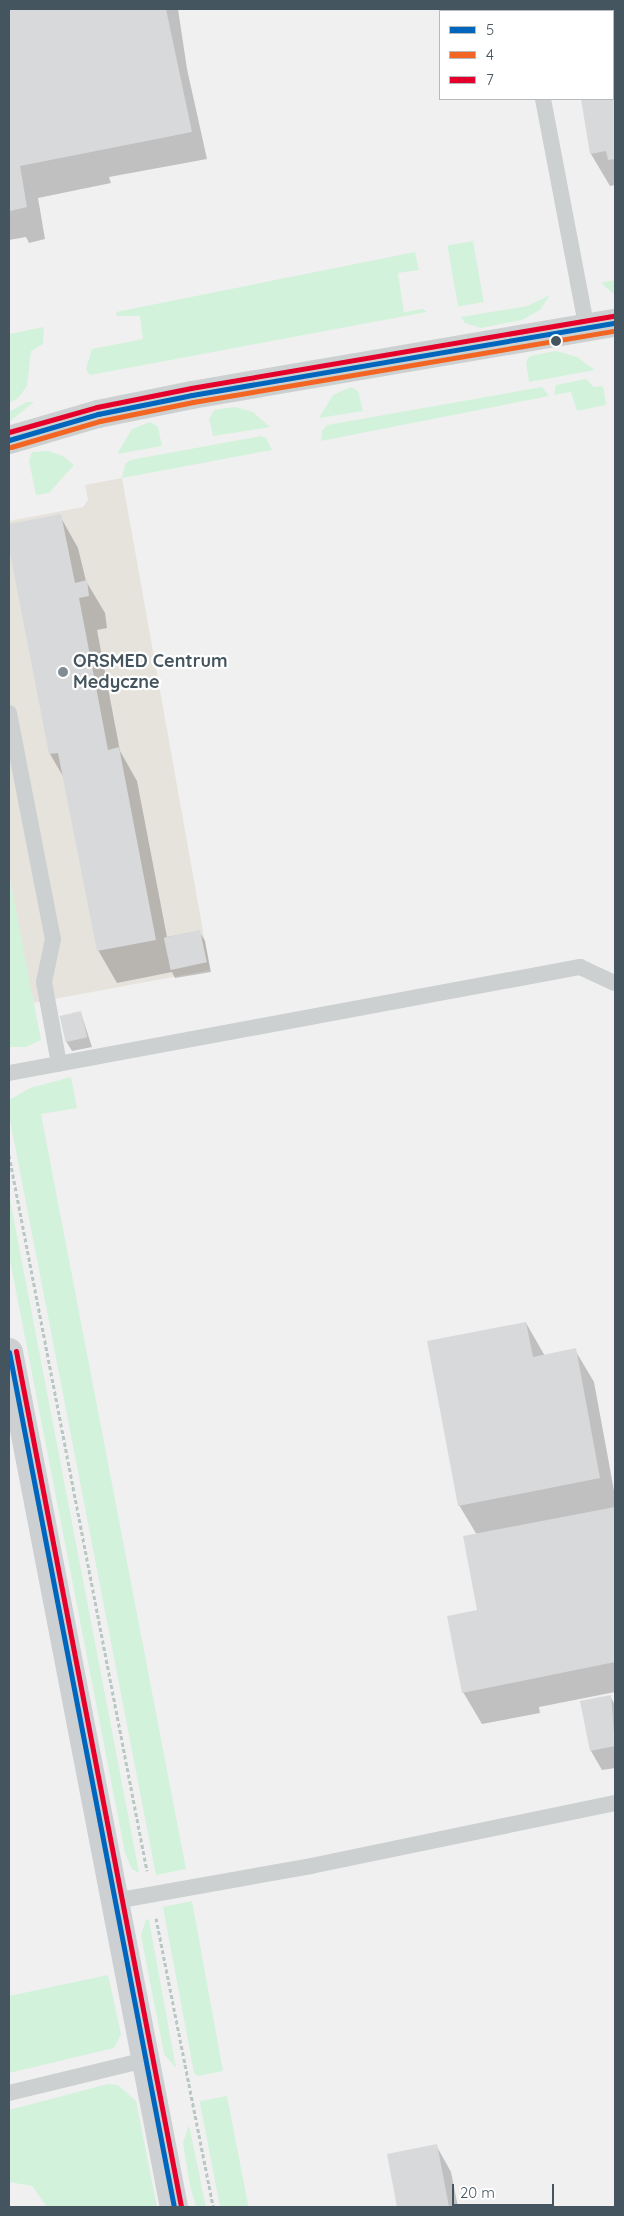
<!DOCTYPE html>
<html>
<head>
<meta charset="utf-8">
<style>
  body { margin:0 }
  #map { position:relative; width:624px; height:2216px; overflow:hidden; background:#f1f0f0; font-family:Quicksand,sans-serif }
  div>[style] { position:absolute }
  [style*='--x'] { left:calc(var(--x)*1px); top:calc(var(--y)*1px); width:calc(var(--w)*1px); rotate:calc(var(--a)*1deg) }
  .commercial>* { inset:0; background:#e6e3dd }
  .green>* { inset:0; background:#d2f2dc; transform-origin:0 0 }
  .shadow>* { inset:0; background:#0003 }
  .building>* { inset:0; background:#d8d9db; transform-origin:0 0 }
  .path>* { height:3px; margin-top:-1.5px; transform-origin:0; background:repeating-linear-gradient(90deg,#b8c7c1 0 4px,transparent 0 6.5px) }
  .lane>* { height:16px; margin:-8px; padding:0 8px; transform-origin:8px; border-radius:8px; background:#ccd0d1 }
  .street>* { height:28px; margin:-14px; padding:0 14px; transform-origin:14px; border-radius:14px; background:#ccd0d1 }
  .secondary>* { height:28px; margin:-14px; padding:0 14px; transform-origin:14px; border-radius:14px; background:#ccd0d3 }
  .bus-1>* { height:5px; margin:-2.5px; padding:0 2.5px; transform-origin:2.5px; border-radius:2.5px; background:#0065bd }
  .bus-2>* { height:5px; margin:-2.5px; padding:0 2.5px; transform-origin:2.5px; border-radius:2.5px; background:#f26522 }
  .bus-3>* { height:5px; margin:-2.5px; padding:0 2.5px; transform-origin:2.5px; border-radius:2.5px; background:#e4002b }
  .dots>* { width:14px; height:14px; translate:-50% -50%; box-sizing:border-box; border:2px solid #fff; border-radius:50% }
  span { translate:-50% -50%; white-space:nowrap; text-align:center; line-height:1.15; -webkit-text-stroke:4.5px #fff; paint-order:stroke }
  .poi-label { font-size:18px; color:#45555f; font-weight:700 }
  .left { translate:0 -50%; text-align:left }
  .frame { position:absolute; inset:0; border:10px solid #45555f; pointer-events:none }
  .legend { position:absolute; left:439px; top:10px; width:175px; height:90px; box-sizing:border-box; background:#fff; border:1px solid #b5bbbf; margin:0; padding:6px 9px; list-style:none; font-size:15px; color:#45555f }
  .legend li { display:flex; align-items:center; gap:10px; height:25px }
  .legend b { width:25px; border:1px solid #b5bbbf }
  .scale { position:absolute; left:452px; top:2184px; width:102px; height:22px; box-sizing:border-box; border:2px solid #45555f; border-top:0; padding-left:6px; font-size:15px; line-height:18px; white-space:nowrap; color:#45555f; -webkit-text-stroke:4px #fff; paint-order:stroke }
</style>
</head>
<body>
<div id="map">
  <div class="commercial">
    <div style="clip-path:polygon(122px 478px,210px 970px,33px 1003px,9px 875px,9px 521px,83px 507px,88px 500px,85px 485px)"></div>
  </div>
  <div class="green">
    <div style="left:473px;top:241px;width:62px;height:26px;rotate:80deg"></div>
    <div style="clip-path:polygon(415px 252px,419px 270px,398px 273px,404px 312px,423px 309px,427px 312px,90px 375px,86px 369px,92px 349px,143px 339px,140px 316px,117px 316px,116px 312px)"></div>
    <div style="clip-path:polygon(615px 280px,615px 295px,601px 283px)"></div>
    <div style="clip-path:polygon(550px 295px,540px 310px,522px 320px,481px 328px,465px 323px,461px 317px,527px 306px)"></div>
    <div style="clip-path:polygon(44px 327px,43px 344px,31px 351px,27px 386px,18px 398px,9px 403px,9px 334px)"></div>
    <div style="clip-path:polygon(556px 351px,577px 357px,595px 370px,529px 382px,526px 362px,530px 356px)"></div>
    <div style="clip-path:polygon(586px 379px,594px 387px,603px 386px,606px 405px,577px 411px,571px 392px,554px 395px,556px 385px)"></div>
    <div style="clip-path:polygon(351px 387px,358px 391px,363px 411px,319px 418px,333px 395px)"></div>
    <div style="clip-path:polygon(542px 387px,549px 396px,321px 441px,322px 431px,327px 425px)"></div>
    <div style="clip-path:polygon(27px 402px,34px 402px,9px 422px,9px 412px)"></div>
    <div style="clip-path:polygon(235px 407px,253px 412px,270px 427px,213px 436px,209px 419px,214px 410px)"></div>
    <div style="clip-path:polygon(150px 422px,158px 427px,162px 446px,117px 454px,132px 429px)"></div>
    <div style="clip-path:polygon(261px 436px,266px 438px,272px 450px,122px 478px,125px 464px,130px 460px)"></div>
    <div style="clip-path:polygon(48px 451px,63px 456px,74px 465px,49px 493px,36px 495px,29px 461px,32px 452px)"></div>
    <div style="clip-path:polygon(9px 875px,41px 1040px,26px 1047px,9px 1047px)"></div>
    <div style="clip-path:polygon(71px 1077px,77px 1108px,41px 1114px,186px 1869px,156px 1875px,9px 1115px,9px 1100px,30px 1088px)"></div>
    <div style="clip-path:polygon(9px 1194px,139px 1872px,139px 1873px,132px 1869px,125px 1853px,9px 1255px)"></div>
    <div style="clip-path:polygon(192px 1901px,223px 2071px,198px 2076px,194px 2073px,163px 1907px)"></div>
    <div style="clip-path:polygon(146px 1919px,149px 1920px,176px 2068px,164px 2054px,162px 2043px,141px 1936px)"></div>
    <div style="clip-path:polygon(108px 1975px,121px 2034px,114px 2048px,9px 2073px,9px 1996px)"></div>
    <div style="clip-path:polygon(108px 2084px,118px 2085px,136px 2101px,157px 2207px,47px 2207px,32px 2186px,9px 2182px,9px 2110px)"></div>
    <div style="left:227px;top:2096px;width:113px;height:28px;rotate:79deg"></div>
    <div style="clip-path:polygon(189px 2125px,206px 2207px,196px 2207px,190px 2186px,183px 2143px)"></div>
  </div>
  <div class="shadow">
    <div style="clip-path:polygon(9px 9px,178px 9px,187px 69px,207px 159px,109px 177px,111px 183px,38px 198px,45px 239px,29px 243px,26px 237px,9px 240px)"></div>
    <div style="clip-path:polygon(578px 9px,615px 9px,615px 185px,610px 186px,591px 154px,582px 99px,613px 99px,613px 11px)"></div>
    <div style="clip-path:polygon(60px 516px,78px 548px,86px 581px,105px 613px,107px 628px,97px 630px,120px 751px,137px 781px,167px 937px,199px 931px,205px 941px,211px 972px,175px 978px,172px 972px,117px 983px,98px 950px,64px 778px,50px 754px,9px 542px,9px 525px)"></div>
    <div style="clip-path:polygon(81px 1013px,92px 1047px,72px 1051px,66px 1041px)"></div>
    <div style="clip-path:polygon(526px 1323px,545px 1356px,575px 1350px,594px 1382px,615px 1496px,615px 1692px,539px 1707px,540px 1713px,482px 1724px,463px 1692px,478px 1611px,477px 1535px,459px 1505px)"></div>
    <div style="clip-path:polygon(610px 1696px,615px 1705px,615px 1768px,602px 1770px,591px 1751px,582px 1702px)"></div>
    <div style="clip-path:polygon(436px 2145px,451px 2172px,458px 2207px,398px 2207px,388px 2155px)"></div>
  </div>
  <div class="building">
    <div style="clip-path:polygon(9px 9px,166px 9px,192px 132px,20px 166px,27px 207px,10px 211px)"></div>
    <div style="clip-path:polygon(577px 9px,615px 9px,615px 159px,608px 160px,606px 151px,590px 154px,581px 99px,613px 99px,613px 11px)"></div>
    <div style="clip-path:polygon(61px 514px,75px 583px,87px 580px,89px 596px,79px 598px,108px 750px,119px 747px,156px 940px,97px 951px,58px 753px,49px 754px,9px 548px,9px 524px)"></div>
    <div style="left:200px;top:930px;width:33px;height:37px;rotate:78deg"></div>
    <div style="left:81px;top:1011px;width:27px;height:22px;rotate:77deg"></div>
    <div style="clip-path:polygon(526px 1322px,533px 1357px,576px 1348px,600px 1478px,458px 1506px,427px 1341px)"></div>
    <div style="clip-path:polygon(615px 1507px,615px 1662px,462px 1693px,447px 1616px,477px 1610px,463px 1536px)"></div>
    <div style="clip-path:polygon(611px 1695px,615px 1746px,590px 1751px,580px 1701px)"></div>
    <div style="clip-path:polygon(437px 2144px,449px 2207px,397px 2207px,387px 2154px)"></div>
  </div>
  <div class="path">
    <div style="--x:9;--y:1155;--w:729;--a:79.09"></div>
    <div style="--x:156;--y:1918;--w:295;--a:78.8"></div>
  </div>
  <div class="lane">
    <div style="--x:526;--y:9;--w:2;--a:63"></div>
    <div style="--x:543;--y:99;--w:234;--a:79.2"></div>
    <div style="--x:9;--y:713;--w:230;--a:79"></div>
    <div style="--x:53;--y:939;--w:44;--a:101.8"></div>
    <div style="--x:44;--y:982;--w:83;--a:79.6"></div>
    <div style="--x:9;--y:1073;--w:581;--a:-10.52"></div>
    <div style="--x:580;--y:967;--w:38;--a:25"></div>
    <div style="--x:115;--y:1901;--w:199;--a:-10.1"></div>
    <div style="--x:311;--y:1866;--w:310;--a:-11.7"></div>
    <div style="--x:9;--y:2093;--w:140;--a:-13.6"></div>
  </div>
  <div class="street">
    <div style="--x:9;--y:440;--w:93;--a:-16.3"></div>
    <div style="--x:98;--y:414;--w:96;--a:-11.4"></div>
    <div style="--x:192;--y:395;--w:429;--a:-9.7"></div>
  </div>
  <div class="secondary">
    <div style="--x:9;--y:1352;--w:871;--a:79.08"></div>
  </div>
  <div class="bus-1">
    <div style="--x:9;--y:440;--w:93;--a:-16.3"></div>
    <div style="--x:98;--y:414;--w:96;--a:-11.4"></div>
    <div style="--x:192;--y:395;--w:429;--a:-9.7"></div>
    <div style="--x:9;--y:1352;--w:871;--a:79.08"></div>
  </div>
  <div class="bus-2">
    <div style="--x:11;--y:447;--w:93;--a:-16.3"></div>
    <div style="--x:100;--y:421;--w:95;--a:-11.5"></div>
    <div style="--x:193;--y:402;--w:428;--a:-9.6"></div>
  </div>
  <div class="bus-3">
    <div style="--x:9;--y:432;--w:91;--a:-15.9"></div>
    <div style="--x:97;--y:407;--w:96;--a:-11.4"></div>
    <div style="--x:191;--y:388;--w:429;--a:-9.7"></div>
    <div style="--x:16;--y:1351;--w:871;--a:79.08"></div>
  </div>
  <div class="dots">
    <div style="left:556px;top:341px;background:#45555f"></div>
    <div style="left:63px;top:672px;background:#818b92"></div>
  </div>
  <div class="poi-label">
    <span class="left" style="left:73px;top:672px">ORSMED Centrum<br>Medyczne</span>
  </div>
  <div class="frame"></div>
  <ul class="legend">
  <li><b style="height:6px;background:#0065bd"></b>5</li>
  <li><b style="height:6px;background:#f26522"></b>4</li>
  <li><b style="height:6px;background:#e4002b"></b>7</li>
  </ul>
  <div class="scale">20 m</div>
</div>
</body>
</html>
